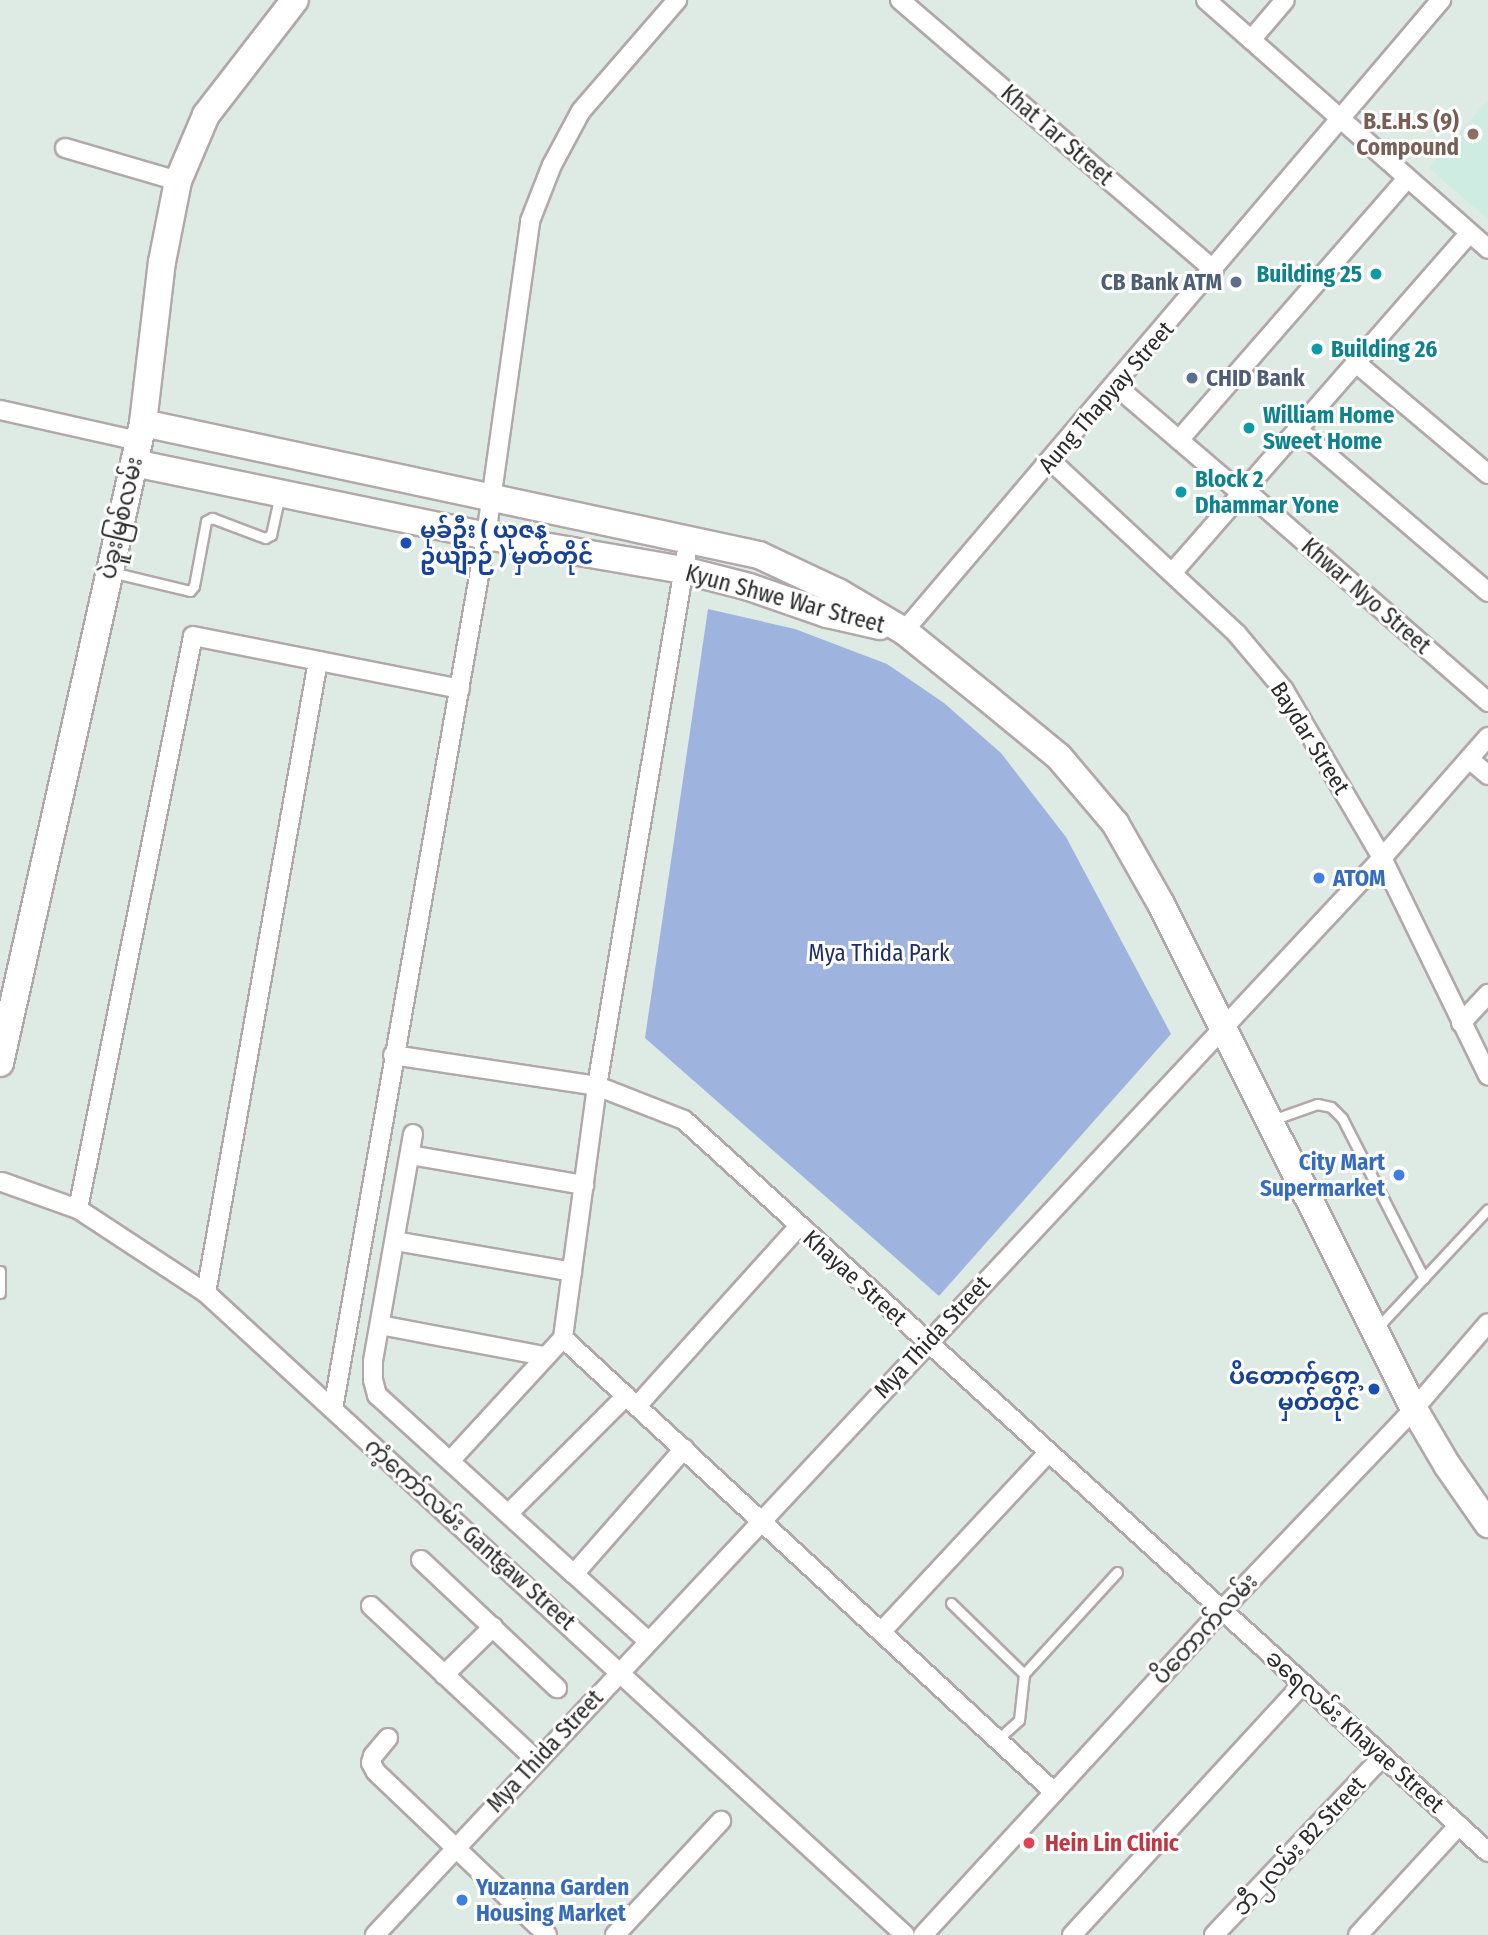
<!DOCTYPE html>
<html>
<head>
<meta charset="utf-8">
<style>
  body { margin:0 }
  #map { position:relative; width:1488px; height:1935px; overflow:hidden; background:#deebe5; font-family:"Fira Sans Condensed","Noto Sans Myanmar",sans-serif }
  div>[style] { position:absolute }
  [style*='--x'] { left:calc(var(--x)*1px); top:calc(var(--y)*1px); width:calc(var(--w)*1px); rotate:calc(var(--a)*1deg) }
  .education>* { inset:0; background:#ceece2 }
  .green>* { inset:0; background:#9eb4de }
  .roads { filter:drop-shadow(2px 0 #b2a7aa) drop-shadow(-2px 0 #b2a7aa) drop-shadow(0 2px #b2a7aa) drop-shadow(0 -2px #b2a7aa) }
  .lane>* { height:9px; margin:-4.5px; padding:0 4.5px; transform-origin:4.5px; border-radius:4.5px; background:#fff }
  .street>* { height:18px; margin:-9px; padding:0 9px; transform-origin:9px; border-radius:9px; background:#fff }
  .secondary>* { height:26px; margin:-13px; padding:0 13px; transform-origin:13px; border-radius:13px; background:#fff }
  .dots>* { width:19px; height:19px; translate:-50% -50%; box-sizing:border-box; border:4px solid #fff; border-radius:50% }
  span { translate:-50% -50%; white-space:nowrap; text-align:center; line-height:1.15; -webkit-text-stroke:6px #fff; paint-order:stroke }
  .education-label { font-size:23px; color:#785e54; font-weight:700 }
  .right { translate:-100% -50%; text-align:right }
  .street-label { font-size:23px; color:#2b2b2b }
  .culture-label { font-size:23px; color:#0d838f; font-weight:700 }
  .left { translate:0 -50%; text-align:left }
  .service-label { font-size:23px; color:#4e5e75; font-weight:700 }
  .transit-label { font-size:23px; color:#164399; font-weight:700 }
  .shop-label { font-size:23px; color:#366cbe; font-weight:700 }
  .park-label { font-size:23px; color:#1f2e63 }
  .health-label { font-size:23px; color:#be3a42; font-weight:700 }
</style>
</head>
<body>
<div id="map">
  <div class="education">
    <div style="clip-path:polygon(1488px 100px,1488px 219px,1429px 168px)"></div>
  </div>
  <div class="green">
    <div style="clip-path:polygon(708px 609px,795px 629px,887px 664px,944px 703px,1001px 753px,1066px 837px,1171px 1034px,939px 1296px,645px 1038px)"></div>
  </div>
  <div class="roads">
    <div class="lane">
      <div style="--x:111;--y:572;--w:81;--a:13.5"></div>
      <div style="--x:190;--y:591;--w:6;--a:-51"></div>
      <div style="--x:194;--y:586;--w:66;--a:-79.5"></div>
      <div style="--x:206;--y:521;--w:7;--a:-27"></div>
      <div style="--x:212;--y:518;--w:57;--a:20.7"></div>
      <div style="--x:265;--y:538;--w:7;--a:-27"></div>
      <div style="--x:271;--y:535;--w:42;--a:-77.6"></div>
      <div style="--x:1272;--y:1120;--w:48;--a:-19.6"></div>
      <div style="--x:1317;--y:1104;--w:14;--a:12"></div>
      <div style="--x:1331;--y:1107;--w:16;--a:45"></div>
      <div style="--x:1342;--y:1118;--w:180;--a:62.9"></div>
      <div style="--x:0;--y:1271;--w:22;--a:90"></div>
      <div style="--x:1378;--y:1327;--w:161;--a:-47"></div>
      <div style="--x:951;--y:1603;--w:102;--a:44.2"></div>
      <div style="--x:1024;--y:1674;--w:138;--a:-47.6"></div>
      <div style="--x:998;--y:1739;--w:28;--a:-42"></div>
      <div style="--x:1019;--y:1720;--w:46;--a:-83.8"></div>
    </div>
    <div class="street">
      <div style="--x:900;--y:0;--w:414;--a:40.7"></div>
      <div style="--x:1206;--y:0;--w:376;--a:41.4"></div>
      <div style="--x:1251;--y:40;--w:52;--a:-49.6"></div>
      <div style="--x:65;--y:148;--w:118;--a:16.3"></div>
      <div style="--x:1355;--y:362;--w:174;--a:40.1"></div>
      <div style="--x:1116;--y:386;--w:165;--a:40.6"></div>
      <div style="--x:0;--y:410;--w:142;--a:12.6"></div>
      <div style="--x:1297;--y:429;--w:251;--a:40.5"></div>
      <div style="--x:1179;--y:440;--w:347;--a:-48.9"></div>
      <div style="--x:1051;--y:461;--w:254;--a:42.9"></div>
      <div style="--x:1237;--y:634;--w:73;--a:50"></div>
      <div style="--x:1284;--y:690;--w:194;--a:59.7"></div>
      <div style="--x:1382;--y:858;--w:242;--a:64"></div>
      <div style="--x:1244;--y:489;--w:324;--a:41.1"></div>
      <div style="--x:689;--y:538;--w:556;--a:99.53"></div>
      <div style="--x:597;--y:1086;--w:254;--a:97.7"></div>
      <div style="--x:563;--y:1338;--w:669;--a:42.76"></div>
      <div style="--x:1172;--y:573;--w:451;--a:-48.8"></div>
      <div style="--x:904;--y:631;--w:829;--a:-49.6"></div>
      <div style="--x:1469;--y:759;--w:25;--a:40"></div>
      <div style="--x:1461;--y:1023;--w:40;--a:-47"></div>
      <div style="--x:393;--y:1055;--w:206;--a:8.6"></div>
      <div style="--x:597;--y:1086;--w:93;--a:21.3"></div>
      <div style="--x:684;--y:1120;--w:1087;--a:42.32"></div>
      <div style="--x:413;--y:1134;--w:231;--a:100"></div>
      <div style="--x:373;--y:1362;--w:18;--a:90"></div>
      <div style="--x:373;--y:1380;--w:16;--a:75"></div>
      <div style="--x:377;--y:1395;--w:266;--a:42.3"></div>
      <div style="--x:410;--y:1155;--w:177;--a:9.8"></div>
      <div style="--x:2;--y:1182;--w:81;--a:19.6"></div>
      <div style="--x:78;--y:1209;--w:153;--a:33.3"></div>
      <div style="--x:206;--y:1293;--w:949;--a:42.57"></div>
      <div style="--x:78;--y:1209;--w:584;--a:-78.65"></div>
      <div style="--x:193;--y:636;--w:272;--a:11.2"></div>
      <div style="--x:395;--y:1241;--w:180;--a:9.9"></div>
      <div style="--x:206;--y:1293;--w:642;--a:-79.95"></div>
      <div style="--x:380;--y:1325;--w:167;--a:10.7"></div>
      <div style="--x:637;--y:1406;--w:242;--a:-48"></div>
      <div style="--x:333;--y:1409;--w:886;--a:-80.06"></div>
      <div style="--x:486;--y:536;--w:318;--a:-82"></div>
      <div style="--x:530;--y:221;--w:60;--a:-68.6"></div>
      <div style="--x:552;--y:165;--w:61;--a:-61.8"></div>
      <div style="--x:581;--y:111;--w:147;--a:-49.1"></div>
      <div style="--x:450;--y:1461;--w:167;--a:-47.4"></div>
      <div style="--x:508;--y:1514;--w:167;--a:-45"></div>
      <div style="--x:421;--y:1560;--w:187;--a:43.3"></div>
      <div style="--x:371;--y:1606;--w:226;--a:43"></div>
      <div style="--x:881;--y:1632;--w:245;--a:-47"></div>
      <div style="--x:648;--y:1641;--w:100;--a:-137.8"></div>
      <div style="--x:574;--y:1574;--w:167;--a:-48.7"></div>
      <div style="--x:444;--y:1675;--w:69;--a:-44.4"></div>
      <div style="--x:388;--y:1738;--w:23;--a:130"></div>
      <div style="--x:373;--y:1756;--w:7;--a:106"></div>
      <div style="--x:371;--y:1763;--w:10;--a:61"></div>
      <div style="--x:376;--y:1772;--w:236;--a:43.6"></div>
      <div style="--x:375;--y:1935;--w:1474;--a:-46.92"></div>
      <div style="--x:1382;--y:858;--w:161;--a:-48.8"></div>
      <div style="--x:615;--y:1935;--w:156;--a:-47.1"></div>
      <div style="--x:923;--y:1935;--w:442;--a:-47.4"></div>
      <div style="--x:1222;--y:1610;--w:278;--a:-46.3"></div>
      <div style="--x:1414;--y:1409;--w:113;--a:-49.3"></div>
      <div style="--x:1072;--y:1935;--w:341;--a:-47.4"></div>
      <div style="--x:1214;--y:1935;--w:246;--a:-46.6"></div>
      <div style="--x:1358;--y:1935;--w:149;--a:-47.4"></div>
    </div>
    <div class="secondary">
      <div style="--x:143;--y:423;--w:630;--a:12.09"></div>
      <div style="--x:759;--y:555;--w:87;--a:25.1"></div>
      <div style="--x:838;--y:592;--w:77;--a:30.6"></div>
      <div style="--x:904;--y:631;--w:105;--a:38.8"></div>
      <div style="--x:986;--y:697;--w:94;--a:39.4"></div>
      <div style="--x:1059;--y:757;--w:87;--a:49.7"></div>
      <div style="--x:1115;--y:823;--w:93;--a:60.4"></div>
      <div style="--x:1161;--y:904;--w:565;--a:63.39"></div>
      <div style="--x:1414;--y:1409;--w:65;--a:59.5"></div>
      <div style="--x:1447;--y:1465;--w:72;--a:55.2"></div>
      <div style="--x:134;--y:463;--w:359;--a:11.7"></div>
      <div style="--x:486;--y:536;--w:200;--a:9.8"></div>
      <div style="--x:683;--y:570;--w:68;--a:14.4"></div>
      <div style="--x:749;--y:587;--w:83;--a:19.1"></div>
      <div style="--x:827;--y:614;--w:54;--a:12.8"></div>
      <div style="--x:0;--y:1063;--w:656;--a:-77.4"></div>
      <div style="--x:143;--y:423;--w:162;--a:-83.3"></div>
      <div style="--x:162;--y:262;--w:83;--a:-78.8"></div>
      <div style="--x:178;--y:181;--w:72;--a:-67"></div>
      <div style="--x:206;--y:115;--w:145;--a:-52.3"></div>
    </div>
  </div>
  <div class="dots">
    <div style="left:1473px;top:134px;background:#8d6e63"></div>
    <div style="left:1376px;top:274px;background:#0f9aa8"></div>
    <div style="left:1236px;top:282px;background:#5c6f8a"></div>
    <div style="left:1317px;top:349px;background:#0f9aa8"></div>
    <div style="left:1192px;top:378px;background:#5c6f8a"></div>
    <div style="left:1249px;top:428px;background:#0f9aa8"></div>
    <div style="left:1181px;top:492px;background:#0f9aa8"></div>
    <div style="left:406px;top:543px;background:#1a4fb4"></div>
    <div style="left:1319px;top:878px;background:#3f7fe0"></div>
    <div style="left:1399px;top:1175px;background:#3f7fe0"></div>
    <div style="left:1374px;top:1389px;background:#1a4fb4"></div>
    <div style="left:1029px;top:1843px;background:#e0444e"></div>
    <div style="left:462px;top:1900px;background:#3f7fe0"></div>
  </div>
  <div class="education-label">
    <span class="right" style="left:1459px;top:134px">B.E.H.S (9)<br>Compound</span>
  </div>
  <div class="street-label">
    <span style="left:1057px;top:135px;rotate:41deg">Khat Tar Street</span>
    <span style="left:1106px;top:397px;rotate:-49deg">Aung Thapyay Street</span>
    <span style="left:121px;top:518px;rotate:-77deg">ပဲခူးမြစ်လမ်း</span>
    <span style="left:1366px;top:596px;rotate:41deg">Khwar Nyo Street</span>
    <span style="left:785px;top:599px;rotate:15deg">Kyun Shwe War Street</span>
    <span style="left:1310px;top:738px;rotate:58deg">Baydar Street</span>
    <span style="left:855px;top:1278px;rotate:42deg">Khayae Street</span>
    <span style="left:932px;top:1337px;rotate:-47deg">Mya Thida Street</span>
    <span style="left:470px;top:1534px;rotate:42deg">ကံ့ကော်လမ်း Gantgaw Street</span>
    <span style="left:1205px;top:1629px;rotate:-47deg">ပိတောက်လမ်း</span>
    <span style="left:1355px;top:1731px;rotate:42deg">ခရေလမ်း Khayae Street</span>
    <span style="left:545px;top:1751px;rotate:-47deg">Mya Thida Street</span>
    <span style="left:1299px;top:1846px;rotate:-47deg">ဘီ၂လမ်း B2 Street</span>
  </div>
  <div class="culture-label">
    <span class="right" style="left:1362px;top:274px">Building 25</span>
    <span class="left" style="left:1331px;top:349px">Building 26</span>
    <span class="left" style="left:1263px;top:428px">William Home<br>Sweet Home</span>
    <span class="left" style="left:1195px;top:492px">Block 2<br>Dhammar Yone</span>
  </div>
  <div class="service-label">
    <span class="right" style="left:1222px;top:282px">CB Bank ATM</span>
    <span class="left" style="left:1206px;top:378px">CHID Bank</span>
  </div>
  <div class="transit-label">
    <span class="left" style="left:420px;top:543px">မုခ်ဦး ( ယုဇန<br>ဥယျာဉ် ) မှတ်တိုင်</span>
    <span class="right" style="left:1360px;top:1389px">ပိတောက်ကွေ့<br>မှတ်တိုင်</span>
  </div>
  <div class="shop-label">
    <span class="left" style="left:1333px;top:878px">ATOM</span>
    <span class="right" style="left:1385px;top:1175px">City Mart<br>Supermarket</span>
    <span class="left" style="left:476px;top:1900px">Yuzanna Garden<br>Housing Market</span>
  </div>
  <div class="park-label">
    <span style="left:879px;top:953px">Mya Thida Park</span>
  </div>
  <div class="health-label">
    <span class="left" style="left:1045px;top:1843px">Hein Lin Clinic</span>
  </div>
</div>
</body>
</html>
